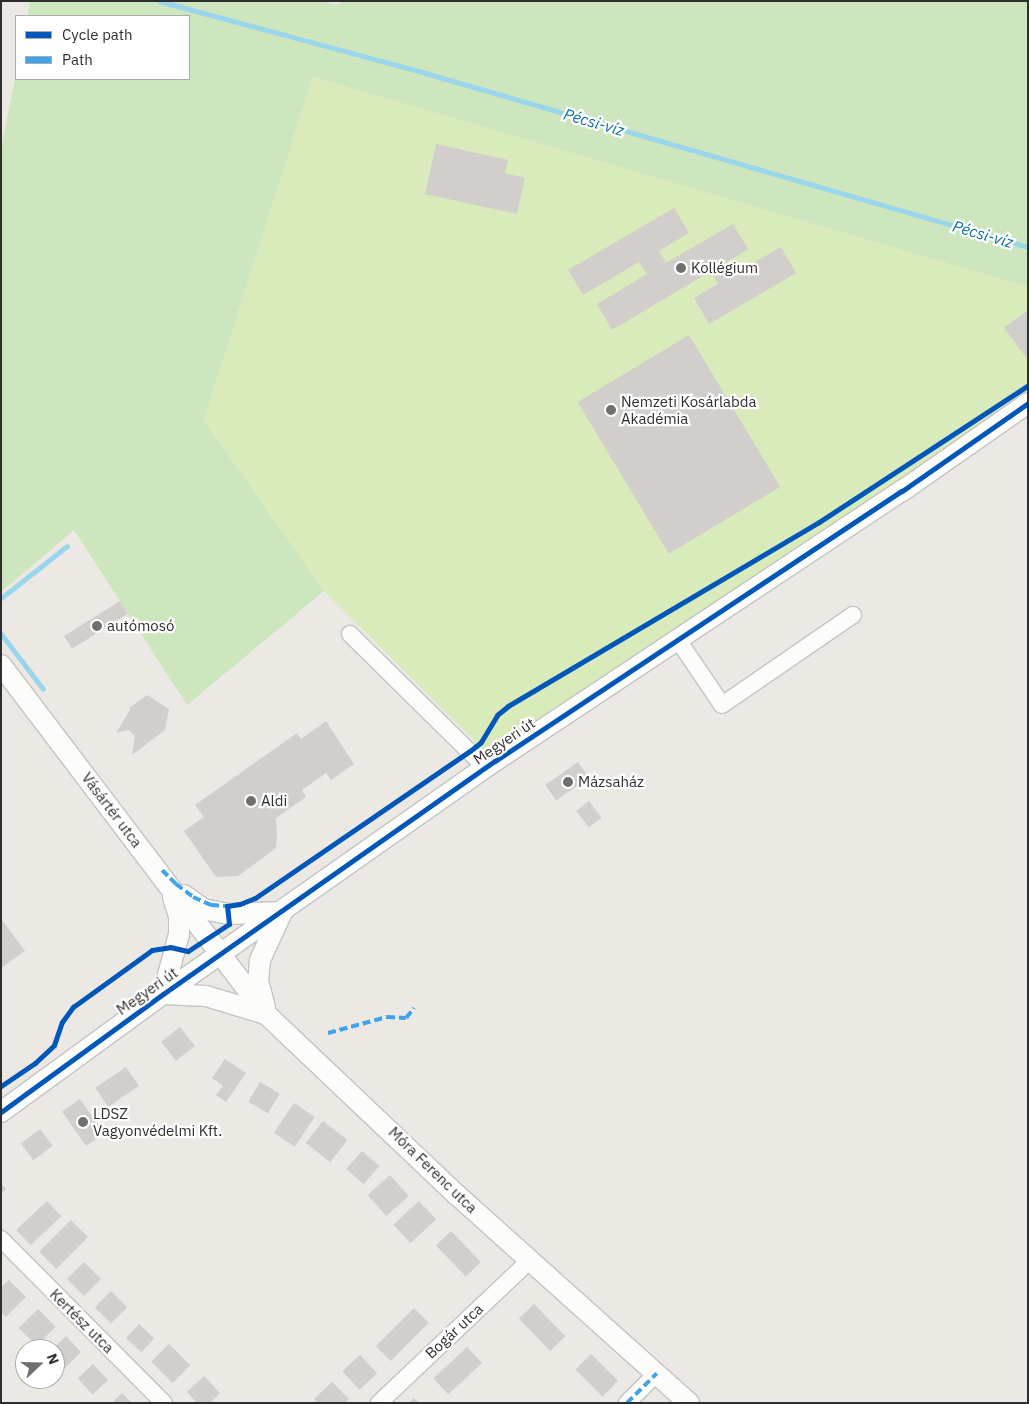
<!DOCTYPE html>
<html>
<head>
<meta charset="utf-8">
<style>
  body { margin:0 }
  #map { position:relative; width:1029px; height:1404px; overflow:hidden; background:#ece8e4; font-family:"IBM Plex Sans",sans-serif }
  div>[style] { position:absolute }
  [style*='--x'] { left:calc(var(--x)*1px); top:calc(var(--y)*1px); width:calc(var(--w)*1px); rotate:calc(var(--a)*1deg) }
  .green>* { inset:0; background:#cee6be }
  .pitch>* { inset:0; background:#d9eabb }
  .stream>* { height:5px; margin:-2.5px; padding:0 2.5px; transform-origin:2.5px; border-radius:2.5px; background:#99d6ec }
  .building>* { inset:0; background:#d1cecb; transform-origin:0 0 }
  .roads { filter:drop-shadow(1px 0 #c5c4c5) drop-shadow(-1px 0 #c5c4c5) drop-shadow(0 1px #c5c4c5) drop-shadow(0 -1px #c5c4c5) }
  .minor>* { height:16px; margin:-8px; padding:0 8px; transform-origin:8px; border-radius:8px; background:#fcfcfb }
  .tertiary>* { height:20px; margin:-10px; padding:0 10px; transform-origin:10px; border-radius:10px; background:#fcfcfb }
  .quiet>* { height:4px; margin-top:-2px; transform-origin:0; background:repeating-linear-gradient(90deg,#3ea3eb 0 8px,transparent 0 12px) }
  .cycleway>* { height:5px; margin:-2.5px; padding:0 2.5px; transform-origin:2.5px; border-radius:2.5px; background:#0057b8 }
  .dots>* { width:14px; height:14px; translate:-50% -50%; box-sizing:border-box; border:2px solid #fff; border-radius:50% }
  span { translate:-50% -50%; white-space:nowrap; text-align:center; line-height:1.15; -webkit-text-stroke:4.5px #fff; paint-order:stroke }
  .poi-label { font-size:15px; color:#2e2e2e }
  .left { translate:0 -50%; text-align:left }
  .street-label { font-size:15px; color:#2e2e2e }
  .water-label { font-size:16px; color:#0d6fa3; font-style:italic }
  .frame { position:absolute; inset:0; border:2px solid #2e2e2e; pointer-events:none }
  .legend { position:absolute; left:15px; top:15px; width:175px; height:65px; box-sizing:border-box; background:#fff; border:1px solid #ababab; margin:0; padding:6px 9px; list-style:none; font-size:15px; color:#2e2e2e }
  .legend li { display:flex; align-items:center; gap:10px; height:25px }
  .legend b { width:25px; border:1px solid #ababab }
  .north { position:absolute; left:15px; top:1339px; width:50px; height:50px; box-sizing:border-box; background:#fff; border:1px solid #ababab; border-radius:50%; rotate:69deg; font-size:14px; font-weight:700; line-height:20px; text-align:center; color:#2e2e2e }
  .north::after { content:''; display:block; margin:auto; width:18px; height:22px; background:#706f6e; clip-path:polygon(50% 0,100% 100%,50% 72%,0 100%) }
</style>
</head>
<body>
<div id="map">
  <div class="green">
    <div style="clip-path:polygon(30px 1px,324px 1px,337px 5px,343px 1px,1028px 1px,1028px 287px,313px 77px,204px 420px,324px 591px,187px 705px,74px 530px,1px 592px,1px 149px,16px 73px,16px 79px,189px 79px,189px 16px,28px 16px)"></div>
  </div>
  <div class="pitch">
    <div style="clip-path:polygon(313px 77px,1028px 287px,1028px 400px,495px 761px,324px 591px,204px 420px)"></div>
  </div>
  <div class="stream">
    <div style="--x:159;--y:1;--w:276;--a:15.1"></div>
    <div style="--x:425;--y:73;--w:628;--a:16.1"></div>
    <div style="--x:1;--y:598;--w:84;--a:-38.2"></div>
    <div style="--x:1;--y:634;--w:69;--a:52.6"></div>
  </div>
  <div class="building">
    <div style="clip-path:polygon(436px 144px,508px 160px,505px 173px,525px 178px,517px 214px,425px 194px)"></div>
    <div style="clip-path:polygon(674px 208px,689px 233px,659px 251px,666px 263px,733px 224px,748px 249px,719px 267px,726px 279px,781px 247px,796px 273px,709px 324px,694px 298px,718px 284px,711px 271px,612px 330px,597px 304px,647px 274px,639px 262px,583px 295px,568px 270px)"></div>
    <div style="clip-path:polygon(1028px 310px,1028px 360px,1004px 328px)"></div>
    <div style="left:689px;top:335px;width:177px;height:130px;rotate:59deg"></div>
    <div style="left:120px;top:601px;width:15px;height:66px;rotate:58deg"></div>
    <div style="clip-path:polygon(147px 695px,169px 709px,165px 730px,132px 755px,135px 736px,129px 730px,116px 733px,130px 710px,129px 708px)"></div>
    <div style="clip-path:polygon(326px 721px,354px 764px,331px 780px,326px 773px,302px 790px,306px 797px,276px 818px,277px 836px,276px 848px,238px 876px,216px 877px,184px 831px,204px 817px,195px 805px,297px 733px,301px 739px)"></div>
    <div style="left:578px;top:762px;width:19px;height:40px;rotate:55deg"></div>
    <div style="left:589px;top:801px;width:21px;height:16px;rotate:53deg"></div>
    <div style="clip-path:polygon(1px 919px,25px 951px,1px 968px)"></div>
    <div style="left:180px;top:1027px;width:24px;height:24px;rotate:52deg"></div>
    <div style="clip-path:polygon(225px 1059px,246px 1073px,226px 1102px,216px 1095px,223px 1086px,212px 1078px)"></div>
    <div style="left:126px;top:1067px;width:23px;height:37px;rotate:56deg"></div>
    <div style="left:260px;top:1082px;width:23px;height:23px;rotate:31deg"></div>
    <div style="left:80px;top:1099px;width:42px;height:22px;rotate:55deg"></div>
    <div style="left:294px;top:1103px;width:25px;height:36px;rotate:34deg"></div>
    <div style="left:323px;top:1121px;width:31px;height:28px;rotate:38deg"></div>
    <div style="left:40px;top:1129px;width:21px;height:24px;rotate:53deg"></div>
    <div style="left:362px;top:1151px;width:23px;height:24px;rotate:41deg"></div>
    <div style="left:390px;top:1175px;width:28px;height:30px;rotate:48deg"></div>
    <div style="clip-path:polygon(1px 1184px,6px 1189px,1px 1194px)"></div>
    <div style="left:47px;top:1201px;width:21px;height:42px;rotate:47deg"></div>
    <div style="left:419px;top:1201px;width:25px;height:35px;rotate:47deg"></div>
    <div style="left:71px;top:1220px;width:24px;height:45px;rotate:45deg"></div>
    <div style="left:451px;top:1231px;width:43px;height:21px;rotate:46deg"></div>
    <div style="left:84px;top:1262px;width:24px;height:24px;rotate:45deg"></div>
    <div style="clip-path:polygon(9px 1280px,26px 1297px,6px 1317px,1px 1312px,1px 1287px)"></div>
    <div style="left:111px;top:1291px;width:23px;height:23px;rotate:45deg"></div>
    <div style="left:534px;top:1304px;width:45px;height:21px;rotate:46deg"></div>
    <div style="left:414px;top:1308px;width:21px;height:54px;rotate:45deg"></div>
    <div style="left:38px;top:1309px;width:25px;height:27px;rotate:45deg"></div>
    <div style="left:139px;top:1324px;width:21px;height:19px;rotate:43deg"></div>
    <div style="clip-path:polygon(66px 1336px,81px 1352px,61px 1372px,55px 1366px,55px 1349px,53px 1349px)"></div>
    <div style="left:169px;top:1344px;width:30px;height:25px;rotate:45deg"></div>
    <div style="left:467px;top:1347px;width:22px;height:46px;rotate:47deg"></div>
    <div style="left:591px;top:1354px;width:38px;height:22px;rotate:45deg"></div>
    <div style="left:360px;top:1355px;width:25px;height:24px;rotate:47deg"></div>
    <div style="left:93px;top:1364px;width:22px;height:21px;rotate:47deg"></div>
    <div style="clip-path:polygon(204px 1376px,220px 1393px,210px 1403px,197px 1403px,187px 1392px)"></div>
    <div style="clip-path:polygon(332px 1382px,349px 1399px,345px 1403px,318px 1403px,314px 1399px)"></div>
    <div style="clip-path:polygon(122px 1393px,132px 1403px,112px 1403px)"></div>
    <div style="clip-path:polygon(414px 1398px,419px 1403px,409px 1403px)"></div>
  </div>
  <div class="roads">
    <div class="minor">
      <div style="--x:350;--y:634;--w:191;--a:44.6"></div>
      <div style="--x:678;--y:640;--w:78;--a:55.9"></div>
      <div style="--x:722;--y:705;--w:159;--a:-34.5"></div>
      <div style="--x:1;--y:1239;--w:231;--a:45.2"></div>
      <div style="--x:379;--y:1403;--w:208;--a:-43.4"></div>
      <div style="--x:627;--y:1403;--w:42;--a:-45"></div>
    </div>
    <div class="tertiary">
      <div style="--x:1;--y:665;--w:438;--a:52.8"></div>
      <div style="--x:266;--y:1014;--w:263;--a:43.5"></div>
      <div style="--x:457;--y:1195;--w:312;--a:41.9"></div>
      <div style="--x:184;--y:895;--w:24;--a:36"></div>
      <div style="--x:203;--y:909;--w:25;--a:11"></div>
      <div style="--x:228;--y:914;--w:54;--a:-2.1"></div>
      <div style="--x:282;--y:912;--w:53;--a:114.6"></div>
      <div style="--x:260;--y:960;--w:21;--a:95"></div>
      <div style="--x:258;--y:981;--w:27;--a:75"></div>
      <div style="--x:163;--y:994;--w:62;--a:-75.1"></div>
      <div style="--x:179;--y:934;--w:18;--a:-90"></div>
      <div style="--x:179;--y:916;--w:20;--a:-108"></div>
      <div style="--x:163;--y:994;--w:43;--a:2.7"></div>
      <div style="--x:206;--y:996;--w:63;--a:16.7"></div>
      <div style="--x:1;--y:1112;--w:200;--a:-36.1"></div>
      <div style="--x:163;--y:994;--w:406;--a:-35.1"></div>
      <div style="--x:495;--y:761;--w:488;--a:-33.6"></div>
      <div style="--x:902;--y:491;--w:154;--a:-34.9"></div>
    </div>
  </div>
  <div class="quiet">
    <div style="--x:162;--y:870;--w:20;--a:45"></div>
    <div style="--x:176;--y:884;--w:21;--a:37"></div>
    <div style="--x:193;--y:897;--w:20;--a:24"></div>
    <div style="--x:211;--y:905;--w:16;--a:4"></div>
    <div style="--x:328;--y:1033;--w:61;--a:-15.2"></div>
    <div style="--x:387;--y:1017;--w:19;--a:3"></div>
    <div style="--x:406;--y:1018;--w:13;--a:-51"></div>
    <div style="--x:627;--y:1403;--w:42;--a:-45"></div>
  </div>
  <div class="cycleway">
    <div style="--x:1;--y:1086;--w:41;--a:-34.1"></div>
    <div style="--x:35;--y:1063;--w:26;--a:-43"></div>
    <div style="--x:54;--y:1045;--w:24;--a:-71"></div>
    <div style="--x:62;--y:1022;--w:19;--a:-54"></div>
    <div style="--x:73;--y:1007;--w:97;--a:-35.8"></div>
    <div style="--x:152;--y:950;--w:18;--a:-9"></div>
    <div style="--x:170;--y:947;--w:18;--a:13"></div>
    <div style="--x:188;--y:951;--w:49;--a:-33.4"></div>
    <div style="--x:229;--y:924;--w:18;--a:-96"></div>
    <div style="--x:227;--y:906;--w:13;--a:-9"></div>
    <div style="--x:240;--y:904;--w:16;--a:-22"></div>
    <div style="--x:255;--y:898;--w:260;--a:-34.4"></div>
    <div style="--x:470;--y:751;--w:14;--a:-39"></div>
    <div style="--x:481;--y:742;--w:31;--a:-59"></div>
    <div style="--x:497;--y:715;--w:14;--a:-39"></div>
    <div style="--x:508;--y:706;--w:361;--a:-30.6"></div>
    <div style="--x:819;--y:522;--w:250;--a:-33.2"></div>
    <div style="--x:1;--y:1112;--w:200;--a:-36.1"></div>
    <div style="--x:163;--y:994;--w:406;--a:-35.1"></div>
    <div style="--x:495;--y:761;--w:488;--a:-33.6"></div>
    <div style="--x:902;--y:491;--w:154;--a:-34.9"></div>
  </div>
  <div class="dots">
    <div style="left:681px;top:268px;background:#706f6e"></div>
    <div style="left:611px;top:410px;background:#706f6e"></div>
    <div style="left:97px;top:626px;background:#706f6e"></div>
    <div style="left:568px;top:782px;background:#706f6e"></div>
    <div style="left:251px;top:801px;background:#706f6e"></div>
    <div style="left:83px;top:1122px;background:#706f6e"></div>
  </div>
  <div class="poi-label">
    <span class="left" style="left:691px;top:268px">Kollégium</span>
    <span class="left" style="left:621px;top:410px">Nemzeti Kosárlabda<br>Akadémia</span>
    <span class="left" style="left:107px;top:626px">autómosó</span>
    <span class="left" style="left:578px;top:782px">Mázsaház</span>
    <span class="left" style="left:261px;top:801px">Aldi</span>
    <span class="left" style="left:93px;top:1122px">LDSZ<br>Vagyonvédelmi Kft.</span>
  </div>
  <div class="street-label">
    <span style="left:504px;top:741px;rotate:-34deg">Megyeri út</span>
    <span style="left:112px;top:810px;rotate:53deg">Vásártér utca</span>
    <span style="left:147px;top:991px;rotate:-35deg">Megyeri út</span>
    <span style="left:433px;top:1170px;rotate:44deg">Móra Ferenc utca</span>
    <span style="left:82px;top:1321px;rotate:45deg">Kertész utca</span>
    <span style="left:454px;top:1331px;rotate:-43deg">Bogár utca</span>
  </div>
  <div class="water-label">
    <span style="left:594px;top:122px;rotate:16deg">Pécsi-víz</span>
    <span style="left:983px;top:234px;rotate:16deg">Pécsi-víz</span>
  </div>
  <div class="frame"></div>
  <ul class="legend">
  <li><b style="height:6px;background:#0057b8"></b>Cycle path</li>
  <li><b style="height:6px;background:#3ea3eb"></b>Path</li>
  </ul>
  <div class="north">N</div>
</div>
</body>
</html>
